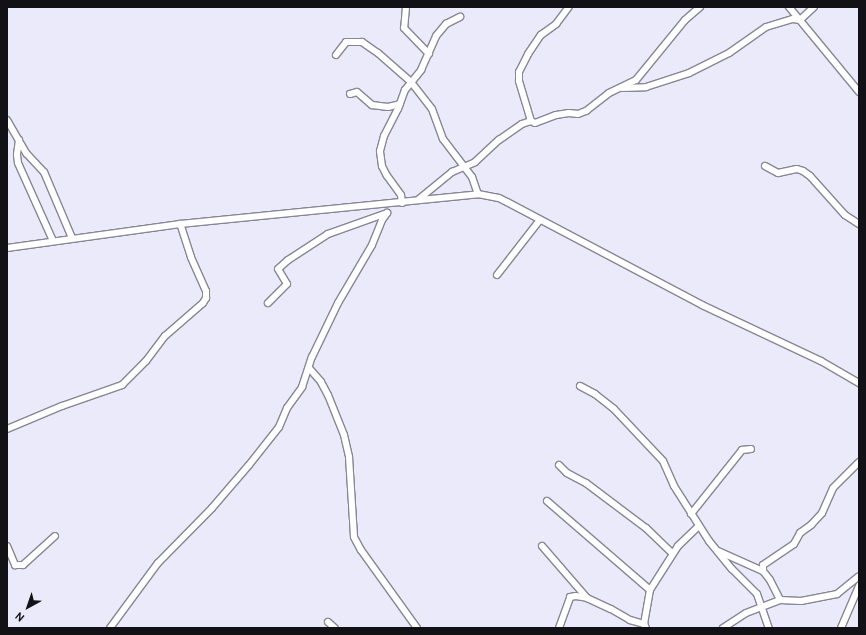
<!DOCTYPE html>
<html>
<head>
<meta charset="utf-8">
<style>
  body { margin:0 }
  #map { position:relative; width:866px; height:635px; overflow:hidden; background:#eaeafa; font-family:Overpass,sans-serif }
  div>[style] { position:absolute }
  [style*='--x'] { left:calc(var(--x)*1px); top:calc(var(--y)*1px); width:calc(var(--w)*1px); rotate:calc(var(--a)*1deg) }
  .roads { filter:drop-shadow(1px 0 #878695) drop-shadow(-1px 0 #878695) drop-shadow(0 1px #878695) drop-shadow(0 -1px #878695) }
  .minor>* { height:6px; margin:-3px; padding:0 3px; transform-origin:3px; border-radius:3px; background:#fff }
  span { translate:-50% -50%; white-space:nowrap; text-align:center; line-height:1.15; -webkit-text-stroke:3px #eaeafa; paint-order:stroke }
  .frame { position:absolute; inset:0; border:8px solid #111116; pointer-events:none }
  .north { position:absolute; left:8px; top:587px; width:40px; height:40px; -webkit-text-stroke:3px #eaeafa; paint-order:stroke; rotate:220deg; font-size:11px; font-weight:700; line-height:16px; text-align:center; color:#111116 }
  .north::after { content:''; display:block; margin:auto; width:14px; height:18px; background:#111116; clip-path:polygon(50% 0,100% 100%,50% 72%,0 100%) }
</style>
</head>
<body>
<div id="map">
  <div class="roads">
    <div class="minor">
      <div style="--x:406;--y:7;--w:21;--a:95"></div>
      <div style="--x:404;--y:28;--w:36;--a:46"></div>
      <div style="--x:789;--y:7;--w:110;--a:50.5"></div>
      <div style="--x:336;--y:55;--w:16;--a:-52"></div>
      <div style="--x:346;--y:42;--w:16;--a:0"></div>
      <div style="--x:362;--y:42;--w:19;--a:35"></div>
      <div style="--x:378;--y:53;--w:44;--a:41.3"></div>
      <div style="--x:411;--y:82;--w:34;--a:52"></div>
      <div style="--x:432;--y:109;--w:32;--a:70"></div>
      <div style="--x:443;--y:139;--w:48;--a:52.7"></div>
      <div style="--x:472;--y:177;--w:18;--a:71"></div>
      <div style="--x:622;--y:88;--w:24;--a:-2"></div>
      <div style="--x:646;--y:87;--w:45;--a:-18"></div>
      <div style="--x:689;--y:73;--w:45;--a:-26.6"></div>
      <div style="--x:729;--y:53;--w:45;--a:-35.1"></div>
      <div style="--x:766;--y:27;--w:28;--a:-17"></div>
      <div style="--x:793;--y:19;--w:7;--a:8"></div>
      <div style="--x:800;--y:20;--w:19;--a:-43"></div>
      <div style="--x:350;--y:94;--w:7;--a:-16"></div>
      <div style="--x:357;--y:92;--w:20;--a:41"></div>
      <div style="--x:372;--y:105;--w:16;--a:7"></div>
      <div style="--x:388;--y:107;--w:12;--a:-14"></div>
      <div style="--x:7;--y:120;--w:39;--a:60"></div>
      <div style="--x:27;--y:154;--w:25;--a:47"></div>
      <div style="--x:44;--y:172;--w:72;--a:67"></div>
      <div style="--x:531;--y:121;--w:42;--a:-106.7"></div>
      <div style="--x:519;--y:81;--w:9;--a:-90"></div>
      <div style="--x:519;--y:72;--w:20;--a:-63"></div>
      <div style="--x:528;--y:54;--w:23;--a:-56"></div>
      <div style="--x:541;--y:35;--w:19;--a:-36"></div>
      <div style="--x:556;--y:24;--w:21;--a:-53"></div>
      <div style="--x:19;--y:140;--w:15;--a:98"></div>
      <div style="--x:17;--y:155;--w:8;--a:83"></div>
      <div style="--x:18;--y:163;--w:85;--a:65.8"></div>
      <div style="--x:765;--y:166;--w:15;--a:28"></div>
      <div style="--x:778;--y:173;--w:19;--a:-12"></div>
      <div style="--x:797;--y:169;--w:6;--a:18"></div>
      <div style="--x:803;--y:171;--w:9;--a:36"></div>
      <div style="--x:810;--y:176;--w:52;--a:48.1"></div>
      <div style="--x:845;--y:215;--w:17;--a:33"></div>
      <div style="--x:419;--y:199;--w:43;--a:-39.3"></div>
      <div style="--x:452;--y:172;--w:25;--a:-23"></div>
      <div style="--x:475;--y:162;--w:33;--a:-43"></div>
      <div style="--x:499;--y:140;--w:28;--a:-35"></div>
      <div style="--x:522;--y:124;--w:9;--a:-18"></div>
      <div style="--x:531;--y:121;--w:4;--a:27"></div>
      <div style="--x:535;--y:123;--w:22;--a:-21"></div>
      <div style="--x:556;--y:115;--w:13;--a:-9"></div>
      <div style="--x:569;--y:113;--w:9;--a:6"></div>
      <div style="--x:578;--y:114;--w:9;--a:-21"></div>
      <div style="--x:586;--y:111;--w:29;--a:-38"></div>
      <div style="--x:609;--y:93;--w:30;--a:-26"></div>
      <div style="--x:636;--y:80;--w:77;--a:-50.8"></div>
      <div style="--x:685;--y:20;--w:20;--a:-41"></div>
      <div style="--x:402;--y:203;--w:8;--a:-97"></div>
      <div style="--x:401;--y:195;--w:24;--a:-126"></div>
      <div style="--x:387;--y:176;--w:11;--a:-117"></div>
      <div style="--x:382;--y:166;--w:15;--a:-98"></div>
      <div style="--x:380;--y:151;--w:16;--a:-75"></div>
      <div style="--x:384;--y:136;--w:30;--a:-63"></div>
      <div style="--x:398;--y:109;--w:20;--a:-70"></div>
      <div style="--x:405;--y:90;--w:26;--a:-51"></div>
      <div style="--x:421;--y:70;--w:37;--a:-66"></div>
      <div style="--x:436;--y:36;--w:16;--a:-50"></div>
      <div style="--x:446;--y:24;--w:16;--a:-27"></div>
      <div style="--x:7;--y:248;--w:175;--a:-7.9"></div>
      <div style="--x:180;--y:224;--w:300;--a:-5.7"></div>
      <div style="--x:478;--y:194;--w:21;--a:11"></div>
      <div style="--x:499;--y:198;--w:9;--a:27"></div>
      <div style="--x:507;--y:202;--w:221;--a:27.8"></div>
      <div style="--x:702;--y:305;--w:132;--a:25.2"></div>
      <div style="--x:821;--y:361;--w:44;--a:30.1"></div>
      <div style="--x:497;--y:275;--w:68;--a:-52.1"></div>
      <div style="--x:309;--y:368;--w:18;--a:49"></div>
      <div style="--x:321;--y:382;--w:15;--a:62"></div>
      <div style="--x:328;--y:395;--w:43;--a:68.2"></div>
      <div style="--x:344;--y:435;--w:23;--a:77"></div>
      <div style="--x:349;--y:457;--w:80;--a:86.4"></div>
      <div style="--x:354;--y:537;--w:15;--a:62"></div>
      <div style="--x:361;--y:550;--w:96;--a:54.3"></div>
      <div style="--x:580;--y:386;--w:17;--a:28"></div>
      <div style="--x:595;--y:394;--w:24;--a:38"></div>
      <div style="--x:614;--y:409;--w:71;--a:46.7"></div>
      <div style="--x:663;--y:461;--w:27;--a:66"></div>
      <div style="--x:674;--y:486;--w:65;--a:57.5"></div>
      <div style="--x:709;--y:541;--w:36;--a:51"></div>
      <div style="--x:732;--y:569;--w:35;--a:45"></div>
      <div style="--x:757;--y:594;--w:36;--a:71"></div>
      <div style="--x:7;--y:429;--w:60;--a:-22.7"></div>
      <div style="--x:62;--y:406;--w:64;--a:-19.3"></div>
      <div style="--x:122;--y:385;--w:34;--a:-45"></div>
      <div style="--x:146;--y:361;--w:31;--a:-53"></div>
      <div style="--x:165;--y:336;--w:50;--a:-41"></div>
      <div style="--x:203;--y:303;--w:6;--a:-59"></div>
      <div style="--x:206;--y:298;--w:7;--a:-90"></div>
      <div style="--x:206;--y:291;--w:37;--a:-114"></div>
      <div style="--x:191;--y:257;--w:35;--a:-108"></div>
      <div style="--x:559;--y:465;--w:11;--a:45"></div>
      <div style="--x:567;--y:473;--w:21;--a:28"></div>
      <div style="--x:586;--y:483;--w:75;--a:36.9"></div>
      <div style="--x:646;--y:528;--w:37;--a:44"></div>
      <div style="--x:547;--y:501;--w:136;--a:40.8"></div>
      <div style="--x:691;--y:514;--w:82;--a:-51.4"></div>
      <div style="--x:742;--y:450;--w:9;--a:-6"></div>
      <div style="--x:7;--y:546;--w:21;--a:67"></div>
      <div style="--x:15;--y:565;--w:8;--a:0"></div>
      <div style="--x:23;--y:565;--w:43;--a:-42.2"></div>
      <div style="--x:542;--y:546;--w:69;--a:49.1"></div>
      <div style="--x:718;--y:551;--w:49;--a:24"></div>
      <div style="--x:763;--y:571;--w:11;--a:52"></div>
      <div style="--x:770;--y:580;--w:22;--a:63"></div>
      <div style="--x:763;--y:571;--w:6;--a:-90"></div>
      <div style="--x:763;--y:565;--w:37;--a:-34"></div>
      <div style="--x:794;--y:544;--w:13;--a:-61"></div>
      <div style="--x:800;--y:533;--w:14;--a:-36"></div>
      <div style="--x:811;--y:525;--w:16;--a:-47"></div>
      <div style="--x:822;--y:513;--w:27;--a:-66"></div>
      <div style="--x:833;--y:488;--w:37;--a:-45"></div>
      <div style="--x:328;--y:622;--w:9;--a:41"></div>
      <div style="--x:644;--y:624;--w:35;--a:-80"></div>
      <div style="--x:650;--y:590;--w:52;--a:-57.5"></div>
      <div style="--x:678;--y:546;--w:29;--a:-44"></div>
      <div style="--x:110;--y:628;--w:81;--a:-53.6"></div>
      <div style="--x:158;--y:563;--w:77;--a:-45.5"></div>
      <div style="--x:212;--y:508;--w:57;--a:-49.3"></div>
      <div style="--x:249;--y:465;--w:48;--a:-51.7"></div>
      <div style="--x:279;--y:427;--w:21;--a:-67"></div>
      <div style="--x:287;--y:408;--w:26;--a:-54"></div>
      <div style="--x:302;--y:387;--w:32;--a:-72"></div>
      <div style="--x:312;--y:357;--w:60;--a:-64.3"></div>
      <div style="--x:338;--y:303;--w:67;--a:-59.6"></div>
      <div style="--x:372;--y:245;--w:27;--a:-68"></div>
      <div style="--x:382;--y:220;--w:9;--a:-54"></div>
      <div style="--x:387;--y:213;--w:63;--a:160.4"></div>
      <div style="--x:328;--y:234;--w:48;--a:147"></div>
      <div style="--x:288;--y:260;--w:13;--a:138"></div>
      <div style="--x:278;--y:269;--w:17;--a:59"></div>
      <div style="--x:287;--y:284;--w:27;--a:135"></div>
      <div style="--x:559;--y:628;--w:33;--a:-70"></div>
      <div style="--x:570;--y:597;--w:6;--a:-9"></div>
      <div style="--x:576;--y:596;--w:11;--a:10"></div>
      <div style="--x:587;--y:598;--w:26;--a:25"></div>
      <div style="--x:611;--y:609;--w:22;--a:30"></div>
      <div style="--x:630;--y:620;--w:15;--a:16"></div>
      <div style="--x:644;--y:624;--w:4;--a:63"></div>
      <div style="--x:723;--y:628;--w:27;--a:-33"></div>
      <div style="--x:746;--y:613;--w:36;--a:-21"></div>
      <div style="--x:780;--y:600;--w:21;--a:3"></div>
      <div style="--x:801;--y:601;--w:37;--a:-11"></div>
      <div style="--x:837;--y:594;--w:28;--a:-39"></div>
      <div style="--x:841;--y:628;--w:46;--a:-66.8"></div>
    </div>
  </div>
  <div class="frame"></div>
  <div class="north">N</div>
</div>
</body>
</html>
